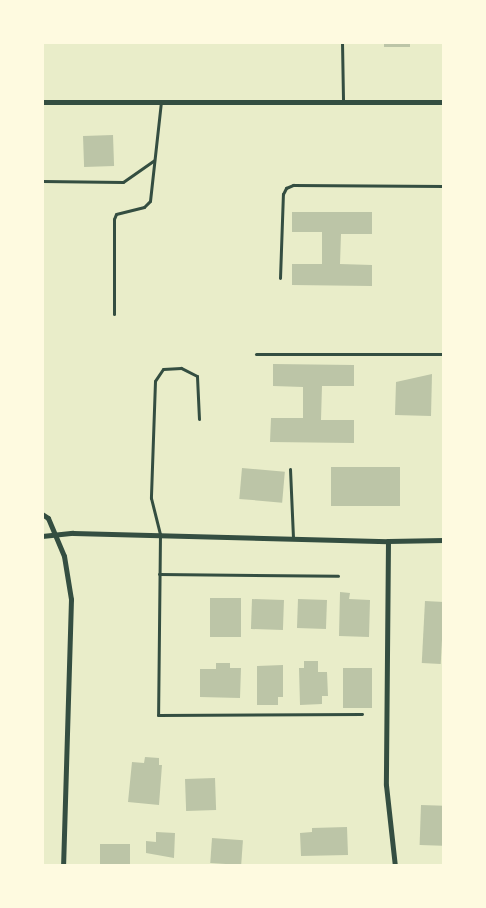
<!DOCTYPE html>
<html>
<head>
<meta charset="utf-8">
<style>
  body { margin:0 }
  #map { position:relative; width:486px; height:908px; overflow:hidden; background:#e9edc9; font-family:Mulish,sans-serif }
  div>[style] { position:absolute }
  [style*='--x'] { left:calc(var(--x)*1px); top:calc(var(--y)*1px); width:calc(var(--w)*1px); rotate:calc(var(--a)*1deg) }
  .building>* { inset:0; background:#bcc5a7; transform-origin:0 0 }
  .service>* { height:3px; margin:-1.5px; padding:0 1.5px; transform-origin:1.5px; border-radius:1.5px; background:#344e41 }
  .minor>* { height:5px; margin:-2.5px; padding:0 2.5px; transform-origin:2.5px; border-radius:2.5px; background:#344e41 }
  span { translate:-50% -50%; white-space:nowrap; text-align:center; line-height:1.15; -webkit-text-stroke:5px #fefae0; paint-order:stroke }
  .frame { position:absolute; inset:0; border:44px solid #fefae0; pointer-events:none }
</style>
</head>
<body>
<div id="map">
  <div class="building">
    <div style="left:384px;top:42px;width:26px;height:5px"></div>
    <div style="left:113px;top:135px;width:31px;height:30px;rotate:88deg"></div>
    <div style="clip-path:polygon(292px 212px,372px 212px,372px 234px,341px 234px,340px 264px,372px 265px,372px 286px,292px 285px,292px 264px,322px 264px,322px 232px,292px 232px)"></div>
    <div style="clip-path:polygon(273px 364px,354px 365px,354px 386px,322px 386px,321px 420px,354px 420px,354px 443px,270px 442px,271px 418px,303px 418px,303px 387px,273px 386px)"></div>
    <div style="clip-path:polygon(432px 374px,431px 416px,395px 415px,396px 382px)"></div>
    <div style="left:400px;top:467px;width:39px;height:69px;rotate:90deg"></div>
    <div style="left:242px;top:468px;width:43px;height:31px;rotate:5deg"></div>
    <div style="clip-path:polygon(340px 592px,350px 593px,349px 599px,370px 600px,369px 637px,339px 636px)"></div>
    <div style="left:210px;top:598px;width:31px;height:39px"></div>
    <div style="left:252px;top:599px;width:32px;height:30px;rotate:2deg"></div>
    <div style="left:298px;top:599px;width:29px;height:29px;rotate:2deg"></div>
    <div style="left:425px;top:601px;width:19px;height:62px;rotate:3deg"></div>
    <div style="clip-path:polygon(304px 661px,318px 661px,318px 672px,327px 672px,328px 696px,322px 696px,322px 704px,300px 705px,299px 668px,304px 668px)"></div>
    <div style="clip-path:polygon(216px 663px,230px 663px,230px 668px,241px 668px,240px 698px,200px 697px,200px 669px,216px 669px)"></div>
    <div style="clip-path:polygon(283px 665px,283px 697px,278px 697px,278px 705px,257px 705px,257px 666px)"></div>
    <div style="left:343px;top:668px;width:29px;height:40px"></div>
    <div style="clip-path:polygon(145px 757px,159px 758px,159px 765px,162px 765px,159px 805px,128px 802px,132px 762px,144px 763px)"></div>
    <div style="left:215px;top:778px;width:32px;height:30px;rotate:88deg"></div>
    <div style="left:421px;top:805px;width:23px;height:40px;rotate:2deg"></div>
    <div style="clip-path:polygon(347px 827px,348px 855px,301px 856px,300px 833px,312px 832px,312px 828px)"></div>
    <div style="clip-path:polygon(156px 832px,175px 833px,174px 858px,146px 853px,146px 841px,156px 842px)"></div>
    <div style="left:212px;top:838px;width:31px;height:25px;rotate:4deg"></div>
    <div style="left:100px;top:844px;width:30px;height:22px"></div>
  </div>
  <div class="service">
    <div style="--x:342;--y:42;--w:60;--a:89"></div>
    <div style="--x:42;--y:181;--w:81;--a:0.7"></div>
    <div style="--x:123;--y:182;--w:38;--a:-35"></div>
    <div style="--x:280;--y:278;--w:84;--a:-88"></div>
    <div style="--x:283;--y:194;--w:7;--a:-63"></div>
    <div style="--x:286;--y:188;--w:8;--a:-23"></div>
    <div style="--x:293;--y:185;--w:151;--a:0.4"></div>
    <div style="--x:114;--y:314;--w:95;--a:-90"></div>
    <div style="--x:114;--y:219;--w:5;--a:-68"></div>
    <div style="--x:116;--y:214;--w:29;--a:-14"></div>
    <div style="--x:144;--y:207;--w:8;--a:-45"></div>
    <div style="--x:150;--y:201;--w:100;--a:-83.7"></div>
    <div style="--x:256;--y:354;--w:188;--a:0"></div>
    <div style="--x:199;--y:419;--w:43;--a:-92.7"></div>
    <div style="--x:197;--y:376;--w:18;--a:-153"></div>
    <div style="--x:181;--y:368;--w:18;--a:177"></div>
    <div style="--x:163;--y:369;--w:14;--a:124"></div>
    <div style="--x:155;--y:381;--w:117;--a:92"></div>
    <div style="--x:151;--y:498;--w:37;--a:76"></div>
    <div style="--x:160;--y:534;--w:181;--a:90.6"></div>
    <div style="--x:158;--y:715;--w:204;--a:-0.3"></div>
    <div style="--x:290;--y:469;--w:69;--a:87.5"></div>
    <div style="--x:159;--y:574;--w:179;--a:0.6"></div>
  </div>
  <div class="minor">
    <div style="--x:42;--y:102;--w:402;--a:0"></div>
    <div style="--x:42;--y:514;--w:7;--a:34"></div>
    <div style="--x:48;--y:518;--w:41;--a:67.2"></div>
    <div style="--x:64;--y:556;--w:44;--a:80.8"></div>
    <div style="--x:71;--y:599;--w:267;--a:91.7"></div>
    <div style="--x:42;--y:536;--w:31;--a:-6"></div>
    <div style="--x:73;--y:533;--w:315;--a:1.5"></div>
    <div style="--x:388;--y:541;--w:56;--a:-1"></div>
    <div style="--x:388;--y:541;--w:244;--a:90.5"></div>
    <div style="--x:386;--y:785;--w:81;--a:83.7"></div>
  </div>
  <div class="frame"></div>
</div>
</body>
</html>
